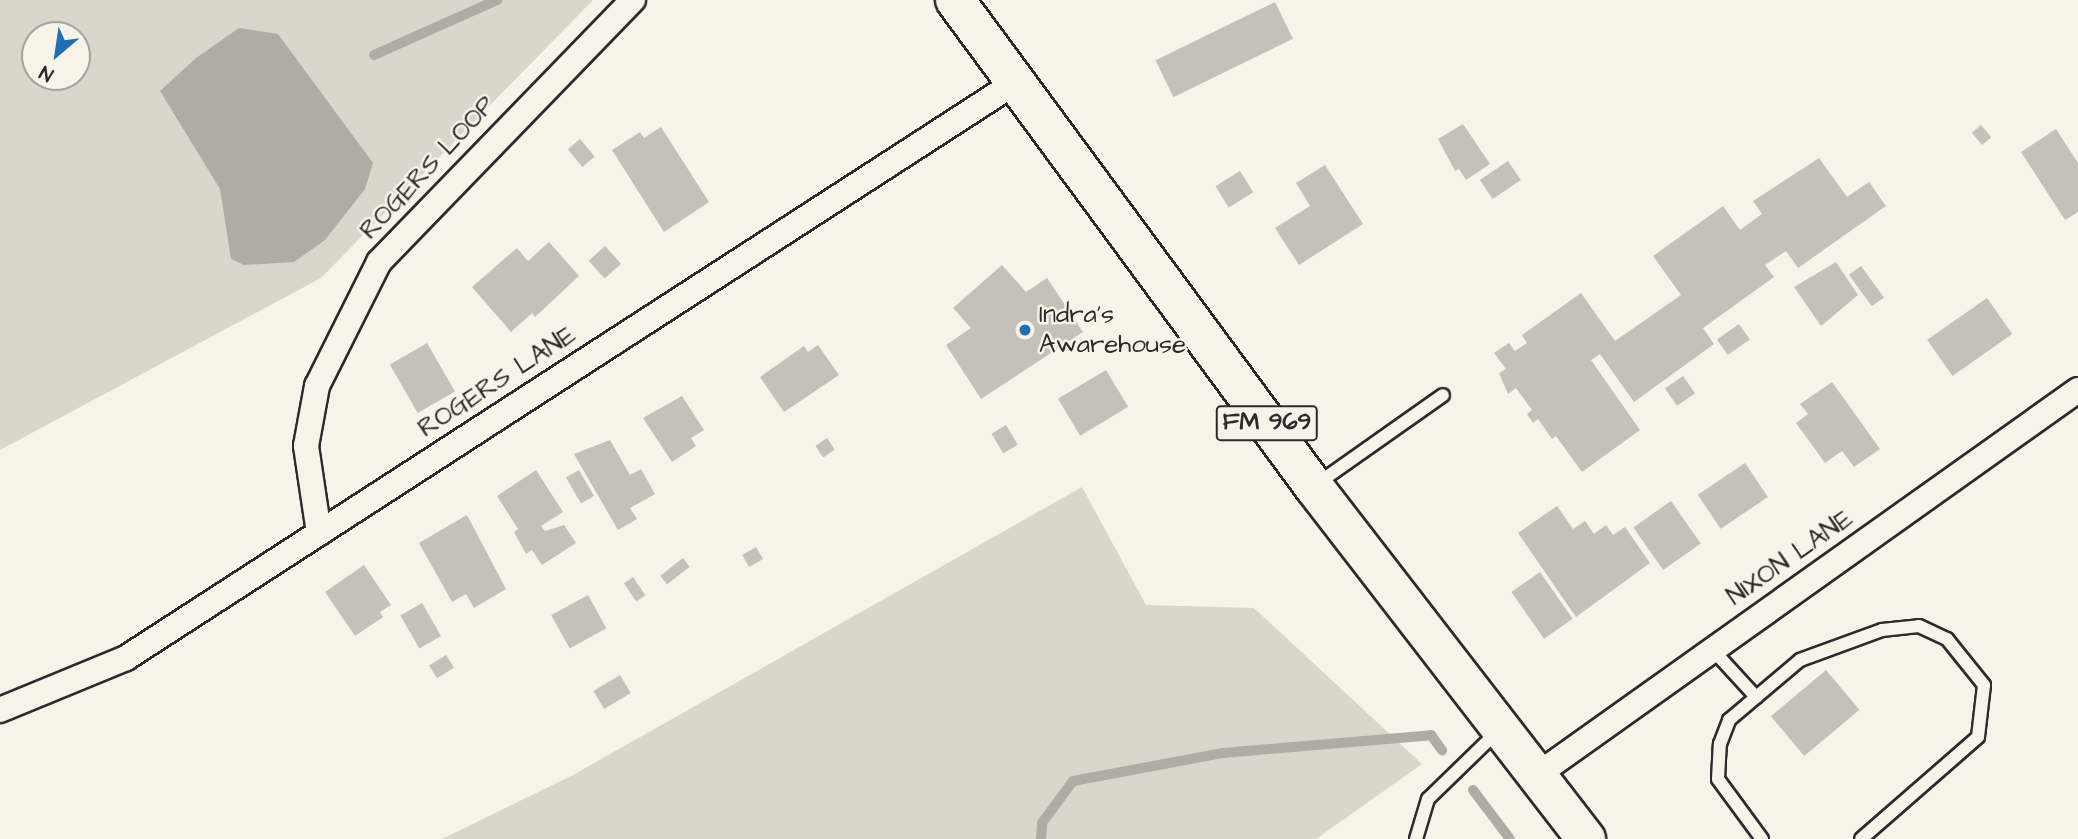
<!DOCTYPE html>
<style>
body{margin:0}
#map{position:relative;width:2078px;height:839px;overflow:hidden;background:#f7f3e8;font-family:"Architects Daughter",sans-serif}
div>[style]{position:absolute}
.green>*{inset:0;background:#dad6cc}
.water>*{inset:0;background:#afaca4}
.stream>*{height:10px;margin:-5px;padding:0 5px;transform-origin:5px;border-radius:5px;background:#afaca4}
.building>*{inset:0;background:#c4c1b9;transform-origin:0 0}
.roads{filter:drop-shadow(2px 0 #2b2b2b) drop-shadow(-2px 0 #2b2b2b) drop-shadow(0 2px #2b2b2b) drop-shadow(0 -2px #2b2b2b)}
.service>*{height:12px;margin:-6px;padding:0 6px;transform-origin:6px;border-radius:6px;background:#f7f3e8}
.minor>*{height:24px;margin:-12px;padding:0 12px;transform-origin:12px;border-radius:12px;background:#f7f3e8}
.primary>*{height:38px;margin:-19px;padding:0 19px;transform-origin:19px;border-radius:19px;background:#f7f3e8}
.dots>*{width:19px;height:19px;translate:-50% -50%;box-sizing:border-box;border:4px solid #f7f3e8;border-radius:50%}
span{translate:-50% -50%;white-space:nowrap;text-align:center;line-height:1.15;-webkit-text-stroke:5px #f7f3e8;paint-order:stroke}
.shield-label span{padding:2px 5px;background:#f7f3e8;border:2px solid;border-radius:5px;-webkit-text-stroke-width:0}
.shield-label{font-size:24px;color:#2b2b2b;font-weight:700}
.street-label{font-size:26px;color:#2b2b2b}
.poi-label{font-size:26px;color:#2b2b2b}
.left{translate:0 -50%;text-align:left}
.north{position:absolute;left:21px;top:21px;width:70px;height:70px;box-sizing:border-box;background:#f7f3e8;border:2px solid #a5a39c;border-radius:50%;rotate:209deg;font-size:19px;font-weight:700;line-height:28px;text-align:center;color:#2b2b2b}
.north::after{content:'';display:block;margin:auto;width:24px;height:32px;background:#1f6fb2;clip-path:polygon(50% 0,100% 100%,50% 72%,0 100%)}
</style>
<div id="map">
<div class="green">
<i style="clip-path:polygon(evenodd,0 0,593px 0,321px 278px,0 450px,0 0,35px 35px,77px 35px,77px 77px,35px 77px,35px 35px)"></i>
<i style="clip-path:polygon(1082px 487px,1146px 605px,1254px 608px,1422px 764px,1316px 839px,442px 839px,573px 775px)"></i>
</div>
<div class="water">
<i style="clip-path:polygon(239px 28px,278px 34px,373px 163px,365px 189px,325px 240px,294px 262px,244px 265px,231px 259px,220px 189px,160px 91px,196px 58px)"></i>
</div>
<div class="stream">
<i style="left:374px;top:55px;width:135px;rotate:-24.1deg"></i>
<i style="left:1473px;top:790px;width:61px;rotate:52.9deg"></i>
<i style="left:1041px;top:839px;width:16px;rotate:-86deg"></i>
<i style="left:1042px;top:823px;width:52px;rotate:-53.6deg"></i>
<i style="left:1073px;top:781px;width:153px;rotate:-10.6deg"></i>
<i style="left:1223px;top:753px;width:209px;rotate:-4.9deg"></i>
<i style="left:1431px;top:735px;width:19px;rotate:54deg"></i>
</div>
<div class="building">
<i style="left:1275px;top:2px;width:41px;height:133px;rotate:64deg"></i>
<i style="clip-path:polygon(1463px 124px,1490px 164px,1466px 180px,1459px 169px,1455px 171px,1438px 139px)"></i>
<i style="left:1981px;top:125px;width:16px;height:12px;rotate:50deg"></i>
<i style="clip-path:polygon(661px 127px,709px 202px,664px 232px,612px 150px,640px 132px,644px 138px)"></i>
<i style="clip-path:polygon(2056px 129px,2078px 163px,2078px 212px,2065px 220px,2021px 152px)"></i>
<i style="left:580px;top:139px;width:23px;height:16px;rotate:50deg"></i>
<i style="clip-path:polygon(1819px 158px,1847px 197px,1869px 182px,1886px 206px,1798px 268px,1786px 251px,1765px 265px,1774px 277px,1703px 328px,1714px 344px,1634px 402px,1600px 354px,1591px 360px,1640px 430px,1582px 472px,1556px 436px,1552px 439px,1538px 419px,1533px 423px,1527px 414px,1532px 410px,1516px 388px,1508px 394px,1499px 373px,1506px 369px,1494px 353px,1509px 343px,1515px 351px,1527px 343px,1522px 335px,1581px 293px,1615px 341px,1681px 295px,1653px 256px,1723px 206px,1740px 230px,1762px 214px,1753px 201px)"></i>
<i style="left:1508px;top:161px;width:23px;height:34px;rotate:56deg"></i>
<i style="clip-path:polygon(1325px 165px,1363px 224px,1299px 265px,1275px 228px,1310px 206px,1296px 183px)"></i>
<i style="left:1240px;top:171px;width:25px;height:29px;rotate:58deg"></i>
<i style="clip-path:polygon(549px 242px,579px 276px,535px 317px,532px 313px,511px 332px,472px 287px,517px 248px,528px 261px)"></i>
<i style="left:605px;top:246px;width:24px;height:22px;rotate:48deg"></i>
<i style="clip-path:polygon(1836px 262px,1858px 295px,1821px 326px,1794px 287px)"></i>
<i style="clip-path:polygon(1002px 265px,1026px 292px,1047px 278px,1083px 332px,981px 399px,946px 345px,971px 328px,953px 308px)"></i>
<i style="left:1861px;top:266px;width:39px;height:15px;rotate:54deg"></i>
<i style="left:1987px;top:298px;width:44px;height:73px;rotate:55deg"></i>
<i style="left:1739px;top:324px;width:19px;height:27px;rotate:55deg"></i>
<i style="left:427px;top:343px;width:56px;height:43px;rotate:60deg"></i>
<i style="clip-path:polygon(818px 345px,839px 375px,784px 412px,760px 377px,804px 346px,808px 352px)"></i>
<i style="left:1106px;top:370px;width:43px;height:56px;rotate:59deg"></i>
<i style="left:1683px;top:376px;width:21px;height:22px;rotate:55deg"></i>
<i style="clip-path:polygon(1832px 382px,1880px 449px,1854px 467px,1842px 451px,1825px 463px,1796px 423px,1808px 414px,1800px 404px)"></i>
<i style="clip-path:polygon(682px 396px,704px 430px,691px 438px,696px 446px,672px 462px,643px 418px)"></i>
<i style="left:1006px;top:425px;width:23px;height:17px;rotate:59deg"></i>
<i style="left:827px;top:438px;width:14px;height:14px;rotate:56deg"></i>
<i style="clip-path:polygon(610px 440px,630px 475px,641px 469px,655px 494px,630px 508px,637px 519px,618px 530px,574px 454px)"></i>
<i style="left:1745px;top:463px;width:41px;height:57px;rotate:56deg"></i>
<i style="clip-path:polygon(536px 470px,563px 512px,541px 526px,545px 531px,564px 525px,576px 543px,542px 565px,532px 550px,526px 554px,514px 532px,518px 529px,497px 496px)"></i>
<i style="left:579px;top:470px;width:30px;height:15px;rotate:60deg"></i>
<i style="left:1671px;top:501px;width:52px;height:46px;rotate:55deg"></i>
<i style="clip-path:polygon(1557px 506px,1573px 529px,1585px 521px,1594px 534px,1606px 525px,1613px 535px,1625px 527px,1650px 563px,1576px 617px,1518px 533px)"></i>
<i style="clip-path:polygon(467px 515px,506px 589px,474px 608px,466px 594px,452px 602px,419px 543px)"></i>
<i style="left:756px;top:547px;width:14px;height:16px;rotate:60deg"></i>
<i style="left:683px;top:558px;width:11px;height:29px;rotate:52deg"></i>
<i style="clip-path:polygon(364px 565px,391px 605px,380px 612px,383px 617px,355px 636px,325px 592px)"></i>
<i style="left:1540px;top:572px;width:57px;height:35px;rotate:55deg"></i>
<i style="left:633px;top:577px;width:22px;height:11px;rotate:56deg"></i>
<i style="left:588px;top:595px;width:38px;height:42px;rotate:61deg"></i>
<i style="left:422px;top:603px;width:38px;height:25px;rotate:60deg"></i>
<i style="left:446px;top:655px;width:15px;height:20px;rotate:58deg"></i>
<i style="left:1826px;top:670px;width:52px;height:72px;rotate:50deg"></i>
<i style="left:620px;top:675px;width:21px;height:31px;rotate:59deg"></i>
</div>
<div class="roads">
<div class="service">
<i style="left:1317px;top:484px;width:154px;rotate:-35.2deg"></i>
<i style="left:1713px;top:650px;width:64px;rotate:47.5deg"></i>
<i style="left:1416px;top:839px;width:42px;rotate:-73.3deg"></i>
<i style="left:1428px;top:799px;width:98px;rotate:-44.2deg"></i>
<i style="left:1762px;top:839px;width:74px;rotate:-126.3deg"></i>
<i style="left:1718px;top:779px;width:35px;rotate:-87deg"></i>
<i style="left:1720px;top:744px;width:26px;rotate:-69deg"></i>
<i style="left:1729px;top:720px;width:93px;rotate:-40.2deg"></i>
<i style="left:1800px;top:660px;width:87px;rotate:-20.1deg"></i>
<i style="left:1882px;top:630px;width:37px;rotate:-6deg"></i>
<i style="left:1919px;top:626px;width:31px;rotate:25deg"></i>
<i style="left:1947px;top:639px;width:59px;rotate:51.2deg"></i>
<i style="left:1984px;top:685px;width:52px;rotate:96.6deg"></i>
<i style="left:1978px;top:737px;width:155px;rotate:138.9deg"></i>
</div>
<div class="minor">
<i style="left:319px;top:533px;width:88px;rotate:-98.5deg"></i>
<i style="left:306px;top:446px;width:61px;rotate:-79.6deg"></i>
<i style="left:317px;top:386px;width:139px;rotate:-63.4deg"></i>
<i style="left:379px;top:262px;width:365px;rotate:-45.9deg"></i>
<i style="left:0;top:710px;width:136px;rotate:-22.4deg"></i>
<i style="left:126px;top:658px;width:1060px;rotate:-32.91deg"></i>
<i style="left:1537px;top:775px;width:664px;rotate:-35.44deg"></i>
</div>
<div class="primary">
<i style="left:955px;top:0;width:605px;rotate:53.6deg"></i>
<i style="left:1314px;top:487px;width:445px;rotate:52.3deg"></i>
</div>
</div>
<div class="dots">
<i style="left:1025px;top:330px;background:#1f6fb2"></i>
</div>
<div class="shield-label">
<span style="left:1267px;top:423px">FM 969</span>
</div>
<div class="street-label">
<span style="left:428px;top:168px;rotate:-47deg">ROGERS LOOP</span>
<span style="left:497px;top:382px;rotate:-33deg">ROGERS LANE</span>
<span style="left:1790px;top:558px;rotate:-35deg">NIXON LANE</span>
</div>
<div class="poi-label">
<span class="left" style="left:1039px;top:330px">Indra's<br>Awarehouse</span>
</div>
<div class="north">N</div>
</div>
